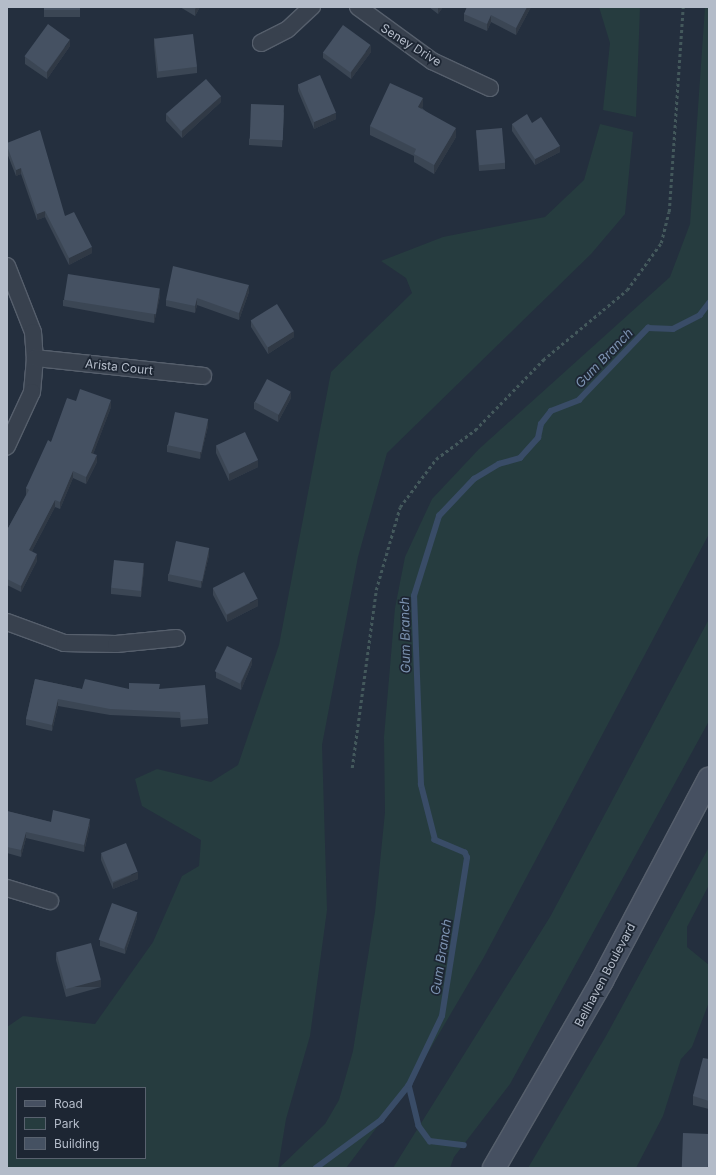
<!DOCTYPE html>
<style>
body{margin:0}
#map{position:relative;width:716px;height:1175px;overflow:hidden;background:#242f3e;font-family:Inter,sans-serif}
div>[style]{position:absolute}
.green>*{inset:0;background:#263c3f}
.stream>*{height:5.5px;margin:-2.75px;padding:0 2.75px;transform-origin:2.75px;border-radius:2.75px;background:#394c67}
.path>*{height:2.5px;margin-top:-1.25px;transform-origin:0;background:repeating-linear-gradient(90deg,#44595c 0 3px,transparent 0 6px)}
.roads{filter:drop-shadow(1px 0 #565f6c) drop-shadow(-1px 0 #565f6c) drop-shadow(0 1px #565f6c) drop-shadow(0 -1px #565f6c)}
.minor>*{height:16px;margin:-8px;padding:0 8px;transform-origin:8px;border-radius:8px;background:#38414e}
.secondary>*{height:22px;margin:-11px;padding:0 11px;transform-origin:11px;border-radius:11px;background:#465061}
.wall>*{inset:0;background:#3b4654;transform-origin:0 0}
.shaded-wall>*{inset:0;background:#303945;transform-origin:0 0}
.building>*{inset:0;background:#455162;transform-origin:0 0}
span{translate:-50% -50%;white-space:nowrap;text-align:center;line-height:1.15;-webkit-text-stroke:3.5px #1d2633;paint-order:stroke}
.street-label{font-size:12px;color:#b4bcc9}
.water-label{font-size:13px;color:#7c92b1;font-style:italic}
.frame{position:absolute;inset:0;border:8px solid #b4bcc9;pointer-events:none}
.legend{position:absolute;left:16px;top:1087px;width:130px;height:72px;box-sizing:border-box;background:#1d2633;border:1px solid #59626f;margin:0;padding:5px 7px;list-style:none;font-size:12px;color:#b4bcc9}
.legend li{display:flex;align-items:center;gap:8px;height:20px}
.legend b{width:20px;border:1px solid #59626f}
</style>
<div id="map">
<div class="green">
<i style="clip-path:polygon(599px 7px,640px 7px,636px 117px,603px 110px,610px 43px)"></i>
<i style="clip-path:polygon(705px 7px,709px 7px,709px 534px,484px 957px,409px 1085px,346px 1168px,279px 1168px,325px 1124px,339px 1100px,353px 1051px,375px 912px,385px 812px,384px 737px,395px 608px,405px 557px,432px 499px,479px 449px,670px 277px,690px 224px)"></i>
<i style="clip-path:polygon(evenodd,600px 124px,633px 132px,625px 214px,591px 254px,387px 453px,358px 557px,322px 745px,327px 910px,310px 1036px,286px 1119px,278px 1168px,7px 1168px,7px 1027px,23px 1016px,95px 1024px,153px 942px,182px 876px,199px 866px,201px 840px,142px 806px,135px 779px,157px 769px,211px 782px,238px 765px,279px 645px,331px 372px,412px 293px,406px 278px,381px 261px,443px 237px,545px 217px,584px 180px,600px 124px,17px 1088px,145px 1088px,145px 1158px,17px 1158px,17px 1088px)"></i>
<i style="clip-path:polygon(709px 619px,709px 721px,510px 1084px,454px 1157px,450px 1168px,393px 1168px,550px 917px)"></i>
<i style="clip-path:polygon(709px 847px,709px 885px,687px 927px,687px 947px,709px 965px,709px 1002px,692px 1047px,681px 1059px,663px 1116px,636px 1168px,528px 1168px,606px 1036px)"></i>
</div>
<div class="stream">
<i style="left:409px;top:1085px;width:42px;rotate:76.3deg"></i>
<i style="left:419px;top:1126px;width:19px;rotate:54deg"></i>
<i style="left:430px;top:1141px;width:34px;rotate:7deg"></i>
<i style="left:316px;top:1168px;width:81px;rotate:-36.4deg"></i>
<i style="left:381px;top:1120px;width:45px;rotate:-51.3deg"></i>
<i style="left:409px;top:1085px;width:76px;rotate:-64.4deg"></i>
<i style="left:442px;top:1016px;width:160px;rotate:-81deg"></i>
<i style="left:467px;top:858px;width:5px;rotate:-112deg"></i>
<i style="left:465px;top:853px;width:33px;rotate:-157deg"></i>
<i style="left:435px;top:840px;width:57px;rotate:-104.3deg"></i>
<i style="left:421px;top:785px;width:189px;rotate:-92.1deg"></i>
<i style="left:414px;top:596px;width:84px;rotate:-72.6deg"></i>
<i style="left:439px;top:516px;width:51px;rotate:-46.6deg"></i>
<i style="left:474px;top:479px;width:29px;rotate:-31deg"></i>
<i style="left:499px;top:464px;width:22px;rotate:-16deg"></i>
<i style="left:520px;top:458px;width:27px;rotate:-48deg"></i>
<i style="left:538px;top:438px;width:14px;rotate:-78deg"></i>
<i style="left:541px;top:424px;width:16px;rotate:-52deg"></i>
<i style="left:551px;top:411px;width:30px;rotate:-21deg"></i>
<i style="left:579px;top:400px;width:100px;rotate:-46.2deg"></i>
<i style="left:648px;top:328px;width:25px;rotate:2deg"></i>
<i style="left:673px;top:329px;width:30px;rotate:-27deg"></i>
<i style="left:700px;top:315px;width:15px;rotate:-53deg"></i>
</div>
<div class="path">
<i style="left:352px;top:768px;width:180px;rotate:-82.3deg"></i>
<i style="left:376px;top:590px;width:86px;rotate:-73.9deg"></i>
<i style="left:400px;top:507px;width:60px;rotate:-53.1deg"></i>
<i style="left:436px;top:459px;width:49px;rotate:-36.6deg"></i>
<i style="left:475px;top:430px;width:98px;rotate:-45.8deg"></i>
<i style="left:543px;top:360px;width:109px;rotate:-39.8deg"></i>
<i style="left:627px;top:290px;width:58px;rotate:-54.1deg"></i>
<i style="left:661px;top:243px;width:32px;rotate:-76deg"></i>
<i style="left:669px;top:212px;width:205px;rotate:-86.1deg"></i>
</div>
<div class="roads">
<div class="minor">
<i style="left:358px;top:7px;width:92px;rotate:36.1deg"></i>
<i style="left:432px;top:61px;width:64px;rotate:25deg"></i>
<i style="left:261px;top:43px;width:30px;rotate:-27deg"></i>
<i style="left:288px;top:29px;width:33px;rotate:-43deg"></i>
<i style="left:7px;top:266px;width:71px;rotate:68.5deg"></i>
<i style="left:33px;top:332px;width:26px;rotate:86deg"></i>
<i style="left:35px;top:358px;width:34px;rotate:95deg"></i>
<i style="left:32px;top:392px;width:60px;rotate:114.8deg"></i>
<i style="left:35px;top:358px;width:169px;rotate:6.1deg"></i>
<i style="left:7px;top:622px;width:61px;rotate:20.2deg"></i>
<i style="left:64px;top:643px;width:52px;rotate:1.1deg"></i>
<i style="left:116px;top:644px;width:61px;rotate:-5.6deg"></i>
<i style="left:7px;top:888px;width:45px;rotate:16.8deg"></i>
</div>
<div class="secondary">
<i style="left:494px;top:1168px;width:216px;rotate:-60deg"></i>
<i style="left:602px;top:981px;width:229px;rotate:-62.1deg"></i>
</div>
</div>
<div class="wall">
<i style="left:44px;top:7px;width:36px;height:10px"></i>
<i style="clip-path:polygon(180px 7px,200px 7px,195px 16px)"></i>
<i style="clip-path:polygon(429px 7px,443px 7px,438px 14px)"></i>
<i style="clip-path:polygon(467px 7px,531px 7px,516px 35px,491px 22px,487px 31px,464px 21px,464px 14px)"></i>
<i style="clip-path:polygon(154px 38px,197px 67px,197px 73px,157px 78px,154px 45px)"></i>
<i style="clip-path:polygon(70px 46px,47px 79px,25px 64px,25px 57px)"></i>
<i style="clip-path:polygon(323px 52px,371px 52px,351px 79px,323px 58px)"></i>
<i style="clip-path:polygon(298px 84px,336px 119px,314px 129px,298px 91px)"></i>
<i style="clip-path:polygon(221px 102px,182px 138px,166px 121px,166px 114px)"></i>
<i style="clip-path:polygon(423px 106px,422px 108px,456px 137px,434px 174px,414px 162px,414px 156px,370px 135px,370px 126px)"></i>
<i style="clip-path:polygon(284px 112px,282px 147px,249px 145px,249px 139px)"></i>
<i style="clip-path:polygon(532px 123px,560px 152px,535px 165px,512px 131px,512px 124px)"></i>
<i style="clip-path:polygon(476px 130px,505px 163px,505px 169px,479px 171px)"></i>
<i style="clip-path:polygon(7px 143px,65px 216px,92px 253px,69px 265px,45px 217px,37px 220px,21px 174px,16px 176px,7px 153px)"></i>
<i style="clip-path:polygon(249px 292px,239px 320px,197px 305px,195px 313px,166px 306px,166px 300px)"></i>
<i style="clip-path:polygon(160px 296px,154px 323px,63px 306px,63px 300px)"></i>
<i style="clip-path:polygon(251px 320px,294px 337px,268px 354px,251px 327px)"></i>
<i style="clip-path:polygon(291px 398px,278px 422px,254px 409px,254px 402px)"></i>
<i style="clip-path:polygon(76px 401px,111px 407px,93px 454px,97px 462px,86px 484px,73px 478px,60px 509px,55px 507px,32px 551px,37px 561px,21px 592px,7px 585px,7px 530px,26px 495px,26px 488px,51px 442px)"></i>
<i style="clip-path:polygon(208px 426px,200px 459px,167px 452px,167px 445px)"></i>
<i style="clip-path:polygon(216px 446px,258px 467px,229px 481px,216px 453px)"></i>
<i style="clip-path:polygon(209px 555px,201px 588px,168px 581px,168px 574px)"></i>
<i style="clip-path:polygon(144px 569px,141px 597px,111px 594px,111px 588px)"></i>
<i style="clip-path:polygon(213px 588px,258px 606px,227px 622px,213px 595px)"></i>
<i style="clip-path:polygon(252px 664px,241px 690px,216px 678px,216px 672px)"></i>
<i style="clip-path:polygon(35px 679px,82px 689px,160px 689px,208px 718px,208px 724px,181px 727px,180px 718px,110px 715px,58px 706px,52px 731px,26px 725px,26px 719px)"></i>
<i style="clip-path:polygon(7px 811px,51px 822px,90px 825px,84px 852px,26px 838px,21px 857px,7px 853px)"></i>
<i style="clip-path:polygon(101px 854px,138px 879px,113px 889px,101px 860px)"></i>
<i style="clip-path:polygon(137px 918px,125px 954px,100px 946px,100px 940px)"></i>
<i style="clip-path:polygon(56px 953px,101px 987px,66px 997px,56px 960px)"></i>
<i style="clip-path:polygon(709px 1059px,709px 1109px,693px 1105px,693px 1096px)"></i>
</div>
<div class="shaded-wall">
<i style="clip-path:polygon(197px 7px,200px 7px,195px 16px,195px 9px)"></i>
<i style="clip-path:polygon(438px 7px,443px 7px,438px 14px)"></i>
<i style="clip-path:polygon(527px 7px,531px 7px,516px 35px,516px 28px)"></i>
<i style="clip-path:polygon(491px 15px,491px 22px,487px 31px,487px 24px)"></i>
<i style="clip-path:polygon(70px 40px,70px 46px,47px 79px,47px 72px)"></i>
<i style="clip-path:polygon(371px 45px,371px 52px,351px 79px,351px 72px)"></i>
<i style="clip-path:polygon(221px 96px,221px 102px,182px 138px,182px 131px)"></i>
<i style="clip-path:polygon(423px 98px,423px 106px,418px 115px,418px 107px)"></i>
<i style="clip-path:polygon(336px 113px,336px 119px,314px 129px,314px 122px)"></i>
<i style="clip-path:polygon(456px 128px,456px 137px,434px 174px,434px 165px)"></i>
<i style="clip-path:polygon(560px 146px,560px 152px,535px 165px,535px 159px)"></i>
<i style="clip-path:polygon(21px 168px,21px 174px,16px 176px,16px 170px)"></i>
<i style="clip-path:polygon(45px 211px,45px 217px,37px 220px,37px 214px)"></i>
<i style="clip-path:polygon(92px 247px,92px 253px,69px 265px,69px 258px)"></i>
<i style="clip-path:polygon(249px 285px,249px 292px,239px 320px,239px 313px)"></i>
<i style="clip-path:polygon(160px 289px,160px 296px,154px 323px,154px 316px)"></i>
<i style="clip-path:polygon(197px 298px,197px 305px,195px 313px,195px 306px)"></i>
<i style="clip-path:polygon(294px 331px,294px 337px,268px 354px,268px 347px)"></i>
<i style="clip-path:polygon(291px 392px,291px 398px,278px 422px,278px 415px)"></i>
<i style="clip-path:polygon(111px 400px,111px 407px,91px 460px,91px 453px)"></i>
<i style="clip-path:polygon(208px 419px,208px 426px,200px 459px,200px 453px)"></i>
<i style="clip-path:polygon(97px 455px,97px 462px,86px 484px,86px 477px)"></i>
<i style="clip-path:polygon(258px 460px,258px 467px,229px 481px,229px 474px)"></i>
<i style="clip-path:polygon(73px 471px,73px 478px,60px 509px,60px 502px)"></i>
<i style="clip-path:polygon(55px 500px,55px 507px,29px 557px,29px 550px)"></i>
<i style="clip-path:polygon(209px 548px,209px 555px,201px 588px,201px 582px)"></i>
<i style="clip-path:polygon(37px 554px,37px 561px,21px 592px,21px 586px)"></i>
<i style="clip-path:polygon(144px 563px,144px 569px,141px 597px,141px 591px)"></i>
<i style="clip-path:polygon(258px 599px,258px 606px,227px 622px,227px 615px)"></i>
<i style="clip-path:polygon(252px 658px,252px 664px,241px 690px,241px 683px)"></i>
<i style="clip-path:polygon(58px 699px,58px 706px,52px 731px,52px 725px)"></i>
<i style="clip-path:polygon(90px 819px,90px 825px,84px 852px,84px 845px)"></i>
<i style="clip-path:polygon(26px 832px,26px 838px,21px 857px,21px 850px)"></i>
<i style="clip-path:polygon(138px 872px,138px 879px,113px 889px,113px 883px)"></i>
<i style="clip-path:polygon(137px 912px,137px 918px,125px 954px,125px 948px)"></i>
<i style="left:101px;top:980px;width:7px;height:36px;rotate:90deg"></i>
</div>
<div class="building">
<i style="left:44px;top:7px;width:36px;height:3px"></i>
<i style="clip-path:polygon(467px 7px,527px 7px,516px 28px,491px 15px,487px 24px,464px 14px)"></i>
<i style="left:48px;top:24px;width:27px;height:40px;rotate:36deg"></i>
<i style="left:343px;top:25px;width:34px;height:34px;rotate:36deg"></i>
<i style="left:193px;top:34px;width:33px;height:39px;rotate:83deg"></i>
<i style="left:320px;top:75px;width:41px;height:24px;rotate:67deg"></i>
<i style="left:206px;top:79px;width:23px;height:53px;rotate:49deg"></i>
<i style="clip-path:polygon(390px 83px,423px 98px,418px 107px,456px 128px,434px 165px,414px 154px,416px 149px,370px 126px)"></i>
<i style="left:251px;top:104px;width:33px;height:35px;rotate:2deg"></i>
<i style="clip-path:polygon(527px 114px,532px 123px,541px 117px,560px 146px,535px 159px,512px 124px)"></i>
<i style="left:502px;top:128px;width:35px;height:26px;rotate:85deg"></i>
<i style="clip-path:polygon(40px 130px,65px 216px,74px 212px,92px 247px,69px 258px,45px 211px,37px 214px,21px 168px,16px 170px,7px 146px,7px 143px)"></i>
<i style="clip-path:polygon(173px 266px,249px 285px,239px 313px,197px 298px,195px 306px,166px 300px)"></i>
<i style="left:68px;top:274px;width:93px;height:26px;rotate:9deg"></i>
<i style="left:277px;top:304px;width:32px;height:31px;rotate:58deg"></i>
<i style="left:267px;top:379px;width:27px;height:26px;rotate:28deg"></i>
<i style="clip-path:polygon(80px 389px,111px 400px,91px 453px,97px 455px,86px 477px,73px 471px,60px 502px,55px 500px,29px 550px,37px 554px,21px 586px,7px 579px,7px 530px,29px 490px,26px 488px,48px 440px,51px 442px,67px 398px,76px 401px)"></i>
<i style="left:175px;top:412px;width:34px;height:34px;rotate:12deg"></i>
<i style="left:245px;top:432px;width:31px;height:32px;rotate:65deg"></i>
<i style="left:176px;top:541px;width:34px;height:34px;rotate:12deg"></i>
<i style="left:114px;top:560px;width:30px;height:28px;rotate:6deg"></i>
<i style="left:244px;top:572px;width:30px;height:35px;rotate:63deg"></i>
<i style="left:227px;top:646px;width:28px;height:28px;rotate:26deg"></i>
<i style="clip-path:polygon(35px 679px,82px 689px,85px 679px,129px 689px,129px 683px,160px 684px,159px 689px,205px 685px,208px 718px,181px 720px,180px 712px,110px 709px,58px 699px,52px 725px,26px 719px)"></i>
<i style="clip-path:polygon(53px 810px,90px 819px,84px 845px,26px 832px,21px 850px,7px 847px,7px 811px,51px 822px)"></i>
<i style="left:126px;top:843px;width:31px;height:27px;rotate:68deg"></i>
<i style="left:112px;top:903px;width:27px;height:39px;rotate:20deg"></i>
<i style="left:91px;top:943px;width:38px;height:36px;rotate:75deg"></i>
<i style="clip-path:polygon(703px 1058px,709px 1059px,709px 1101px,693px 1096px)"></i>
<i style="left:683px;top:1133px;width:26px;height:35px;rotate:2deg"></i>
</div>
<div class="street-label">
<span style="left:411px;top:45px;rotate:32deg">Seney Drive</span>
<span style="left:119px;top:367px;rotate:6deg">Arista Court</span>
<span style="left:605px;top:975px;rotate:-62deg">Bellhaven Boulevard</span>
</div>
<div class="water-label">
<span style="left:604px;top:358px;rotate:-46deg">Gum Branch</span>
<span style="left:405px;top:635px;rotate:-91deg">Gum Branch</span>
<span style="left:441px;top:957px;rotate:-81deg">Gum Branch</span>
</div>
<div class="frame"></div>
<ul class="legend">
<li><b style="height:5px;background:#465061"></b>Road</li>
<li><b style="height:11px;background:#263c3f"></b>Park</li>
<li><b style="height:11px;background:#455162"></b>Building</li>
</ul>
</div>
